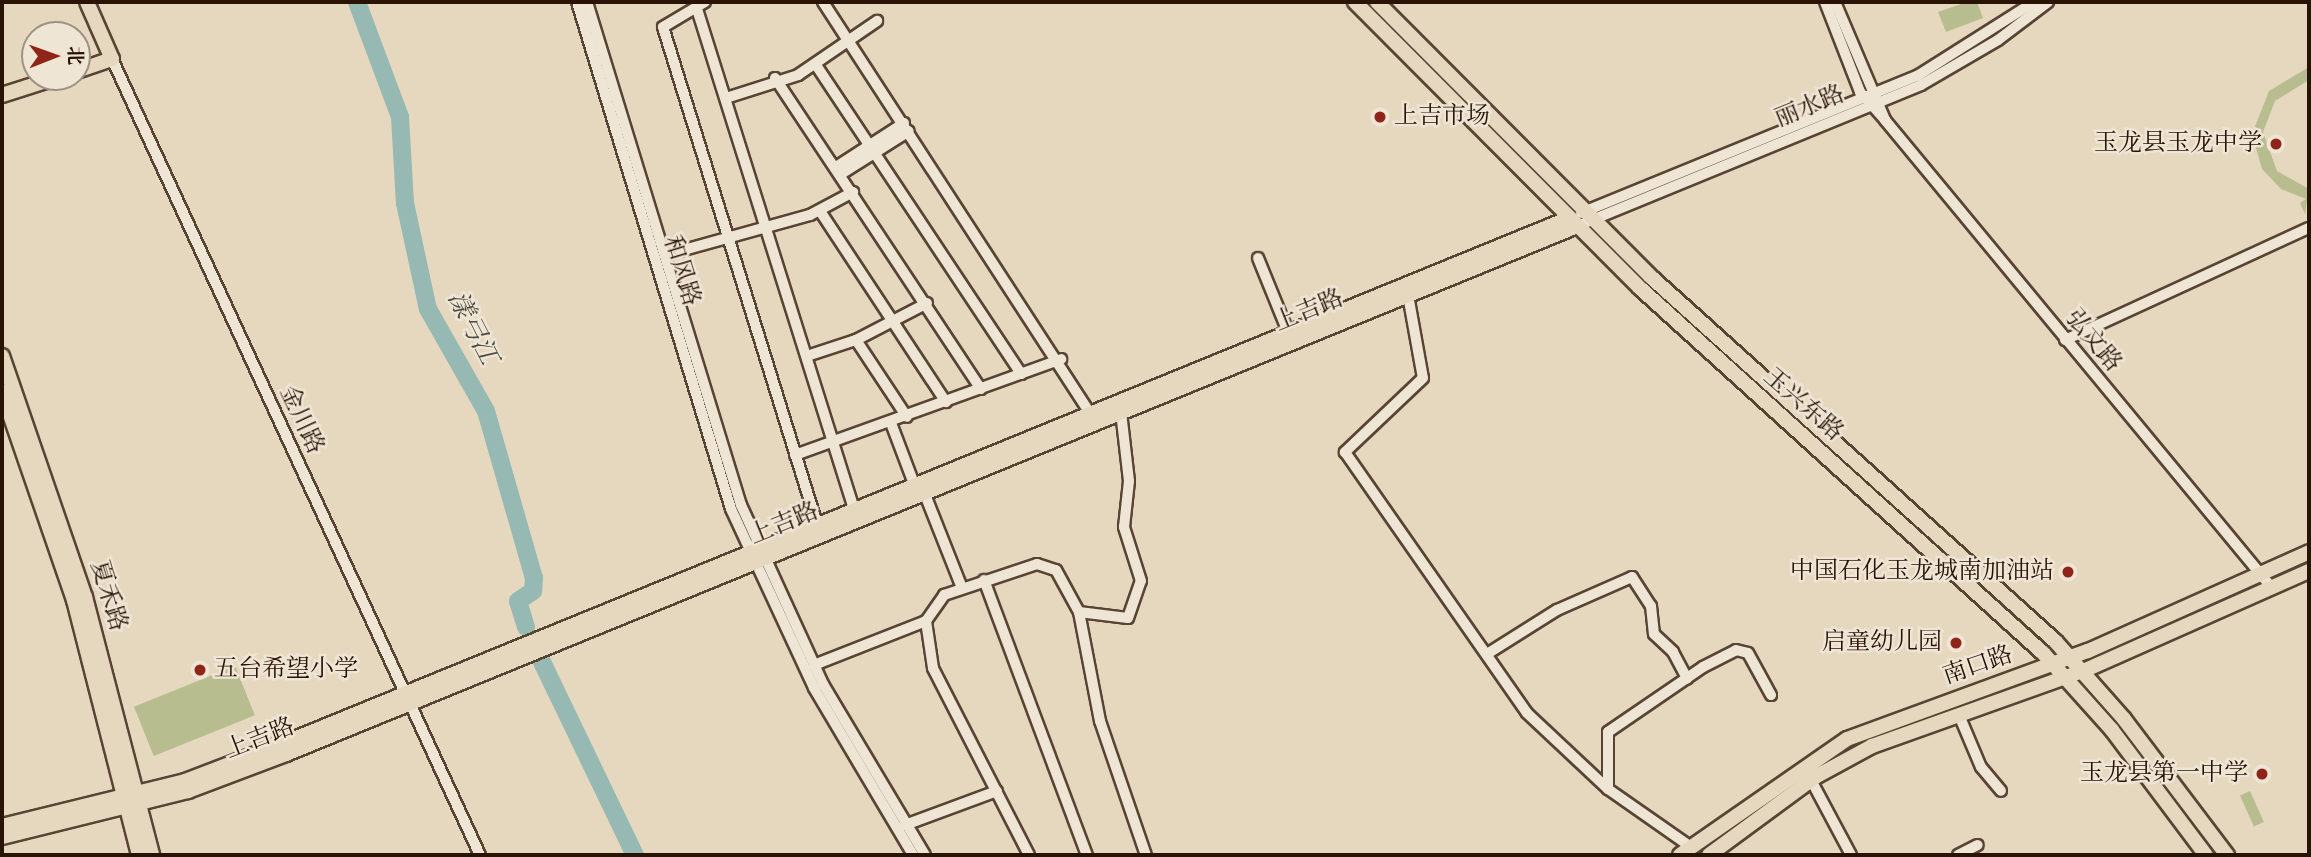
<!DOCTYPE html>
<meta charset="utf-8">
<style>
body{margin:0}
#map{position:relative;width:2311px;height:857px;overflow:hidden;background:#e6d7bf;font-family:"Libre Bodoni","Noto Serif SC",serif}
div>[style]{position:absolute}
.green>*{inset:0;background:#b8bd90;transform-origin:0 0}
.river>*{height:18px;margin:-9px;padding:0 9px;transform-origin:9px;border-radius:9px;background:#96b9b4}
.roads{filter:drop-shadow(2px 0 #584434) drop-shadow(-2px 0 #584434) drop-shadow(0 2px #584434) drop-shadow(0 -2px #584434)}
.minor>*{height:10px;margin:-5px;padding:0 5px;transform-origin:5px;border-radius:5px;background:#efe5d5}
.major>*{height:14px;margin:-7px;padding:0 7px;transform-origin:7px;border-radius:7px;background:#e6d7bf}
.dots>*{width:19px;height:19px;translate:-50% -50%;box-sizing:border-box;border:4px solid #efe5d5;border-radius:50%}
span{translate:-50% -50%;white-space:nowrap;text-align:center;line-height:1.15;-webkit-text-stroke:5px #efe5d5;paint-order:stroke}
.street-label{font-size:24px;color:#281305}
.poi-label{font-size:24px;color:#281305}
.left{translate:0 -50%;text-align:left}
.right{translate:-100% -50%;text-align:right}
.water-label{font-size:26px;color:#4e4d42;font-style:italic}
.frame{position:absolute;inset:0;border:4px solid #281305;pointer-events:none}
.north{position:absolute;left:21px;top:21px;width:70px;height:70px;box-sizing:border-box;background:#efe5d5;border:2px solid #9f9182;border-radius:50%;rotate:89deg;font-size:19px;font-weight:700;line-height:28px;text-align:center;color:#281305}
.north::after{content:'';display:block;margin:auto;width:24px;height:32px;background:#8f2418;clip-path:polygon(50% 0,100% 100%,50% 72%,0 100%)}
</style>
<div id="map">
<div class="green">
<i style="clip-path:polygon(1967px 2px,1977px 2px,1983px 18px,1946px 32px,1938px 12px)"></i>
<i style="clip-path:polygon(2309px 67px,2309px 80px,2275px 101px,2263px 132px,2277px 171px,2309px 189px,2305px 214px,2300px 203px,2306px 199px,2281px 189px,2262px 169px,2252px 134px,2269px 91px)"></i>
<i style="left:235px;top:666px;width:53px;height:109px;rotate:68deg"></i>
<i style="left:2250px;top:791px;width:34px;height:11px;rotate:66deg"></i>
</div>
<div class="river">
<i style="left:357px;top:2px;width:123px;rotate:69.5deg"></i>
<i style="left:400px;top:117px;width:86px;rotate:86.7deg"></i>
<i style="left:405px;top:203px;width:108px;rotate:77.8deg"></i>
<i style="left:428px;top:309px;width:117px;rotate:60.4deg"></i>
<i style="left:486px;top:411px;width:174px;rotate:74deg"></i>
<i style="left:534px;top:578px;width:13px;rotate:94deg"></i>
<i style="left:533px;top:591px;width:18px;rotate:146deg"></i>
<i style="left:518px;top:601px;width:27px;rotate:73deg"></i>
<i style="left:542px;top:662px;width:214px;rotate:64.3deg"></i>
</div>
<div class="roads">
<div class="minor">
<i style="left:577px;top:2px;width:530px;rotate:73.1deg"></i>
<i style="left:731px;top:509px;width:197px;rotate:65.1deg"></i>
<i style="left:814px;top:688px;width:194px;rotate:59.3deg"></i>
<i style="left:587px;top:2px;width:526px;rotate:72.98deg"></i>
<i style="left:741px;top:505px;width:197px;rotate:65.4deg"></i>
<i style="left:823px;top:684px;width:199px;rotate:59.2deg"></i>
<i style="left:705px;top:2px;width:49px;rotate:149.2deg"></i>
<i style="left:663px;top:27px;width:520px;rotate:72.78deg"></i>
<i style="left:823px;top:2px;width:490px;rotate:57deg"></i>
<i style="left:1825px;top:2px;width:97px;rotate:68.7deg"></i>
<i style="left:1860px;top:92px;width:38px;rotate:48deg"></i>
<i style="left:1835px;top:2px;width:128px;rotate:67deg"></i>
<i style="left:1885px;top:120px;width:607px;rotate:50.41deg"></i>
<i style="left:697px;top:9px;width:524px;rotate:72.57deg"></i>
<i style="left:112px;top:59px;width:877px;rotate:65.19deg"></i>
<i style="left:816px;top:65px;width:371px;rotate:56.4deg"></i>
<i style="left:775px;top:78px;width:373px;rotate:56.5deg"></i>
<i style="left:726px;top:98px;width:76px;rotate:-17.7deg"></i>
<i style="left:798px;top:75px;width:96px;rotate:-34.4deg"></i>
<i style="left:836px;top:167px;width:81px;rotate:-32.9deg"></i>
<i style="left:841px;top:174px;width:80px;rotate:-32.3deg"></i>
<i style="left:820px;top:211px;width:229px;rotate:56.6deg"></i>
<i style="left:1581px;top:213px;width:363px;rotate:-22.2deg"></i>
<i style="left:1917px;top:76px;width:138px;rotate:-32.3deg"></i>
<i style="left:1575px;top:227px;width:374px;rotate:-22.3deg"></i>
<i style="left:1921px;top:85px;width:89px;rotate:-30.3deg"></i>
<i style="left:1998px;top:40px;width:63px;rotate:-37.2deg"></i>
<i style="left:680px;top:251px;width:135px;rotate:-15.5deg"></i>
<i style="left:810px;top:215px;width:49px;rotate:-28.1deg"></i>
<i style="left:1258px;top:258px;width:80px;rotate:67.9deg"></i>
<i style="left:1408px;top:295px;width:84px;rotate:79.8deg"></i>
<i style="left:1423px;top:378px;width:108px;rotate:136.5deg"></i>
<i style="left:1345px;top:452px;width:318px;rotate:55.1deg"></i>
<i style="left:1527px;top:713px;width:111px;rotate:43.2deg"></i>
<i style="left:1608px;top:789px;width:101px;rotate:34.9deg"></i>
<i style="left:856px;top:340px;width:92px;rotate:56.5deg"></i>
<i style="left:2065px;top:340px;width:268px;rotate:-24.7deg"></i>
<i style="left:807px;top:356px;width:52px;rotate:-18.1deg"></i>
<i style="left:856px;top:340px;width:80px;rotate:-27.5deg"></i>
<i style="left:891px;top:423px;width:65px;rotate:69.3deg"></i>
<i style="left:795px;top:455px;width:283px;rotate:-19.8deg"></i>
<i style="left:924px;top:492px;width:103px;rotate:68.4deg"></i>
<i style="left:984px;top:580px;width:294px;rotate:69.5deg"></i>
<i style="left:1079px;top:612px;width:49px;rotate:7deg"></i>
<i style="left:1128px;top:618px;width:39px;rotate:-71deg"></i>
<i style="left:1141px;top:581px;width:57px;rotate:-107.5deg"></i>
<i style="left:1124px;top:527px;width:46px;rotate:-83.8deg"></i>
<i style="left:1129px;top:481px;width:69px;rotate:-96.6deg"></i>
<i style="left:1487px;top:654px;width:83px;rotate:-32.2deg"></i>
<i style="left:1557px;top:610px;width:82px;rotate:-23.7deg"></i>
<i style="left:1632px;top:577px;width:35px;rotate:57deg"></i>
<i style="left:1651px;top:606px;width:28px;rotate:84deg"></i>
<i style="left:1654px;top:634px;width:26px;rotate:43deg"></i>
<i style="left:1673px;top:652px;width:30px;rotate:62deg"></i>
<i style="left:814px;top:665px;width:120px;rotate:-21.4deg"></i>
<i style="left:1959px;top:715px;width:56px;rotate:67.1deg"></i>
<i style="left:1981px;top:767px;width:31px;rotate:50deg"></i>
<i style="left:1811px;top:780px;width:85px;rotate:61.9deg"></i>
<i style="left:1608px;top:789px;width:57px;rotate:-90deg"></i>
<i style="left:1608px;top:732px;width:115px;rotate:-34.4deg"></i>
<i style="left:1703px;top:667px;width:37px;rotate:-27deg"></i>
<i style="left:1736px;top:650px;width:12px;rotate:14deg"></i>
<i style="left:1748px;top:653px;width:48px;rotate:61.3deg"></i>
<i style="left:905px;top:825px;width:98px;rotate:-20.3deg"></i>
<i style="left:1029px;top:855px;width:210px;rotate:-117.2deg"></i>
<i style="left:933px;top:668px;width:48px;rotate:-98.5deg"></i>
<i style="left:926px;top:621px;width:32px;rotate:-55deg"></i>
<i style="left:944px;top:595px;width:98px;rotate:-18.4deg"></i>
<i style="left:1037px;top:564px;width:20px;rotate:18deg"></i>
<i style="left:1056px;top:570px;width:48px;rotate:61.3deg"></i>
<i style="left:1079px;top:612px;width:111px;rotate:79.1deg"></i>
<i style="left:1100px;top:721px;width:142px;rotate:71.1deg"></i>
<i style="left:1958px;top:855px;width:22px;rotate:-27deg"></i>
</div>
<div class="major">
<i style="left:1355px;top:2px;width:404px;rotate:45.1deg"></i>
<i style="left:1640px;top:288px;width:544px;rotate:42.17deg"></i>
<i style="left:2043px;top:653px;width:103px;rotate:48.1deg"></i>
<i style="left:2112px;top:730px;width:156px;rotate:53.1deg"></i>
<i style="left:1377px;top:2px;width:388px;rotate:45.1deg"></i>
<i style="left:1651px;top:277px;width:544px;rotate:42.02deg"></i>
<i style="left:2055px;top:641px;width:104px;rotate:48.5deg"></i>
<i style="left:2124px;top:719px;width:171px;rotate:52.9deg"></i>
<i style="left:77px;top:71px;width:37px;rotate:-19deg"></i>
<i style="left:112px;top:59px;width:62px;rotate:-113.7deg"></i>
<i style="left:2px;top:95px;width:59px;rotate:-17.8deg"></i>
<i style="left:2px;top:356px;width:255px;rotate:71deg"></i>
<i style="left:85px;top:597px;width:267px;rotate:75.4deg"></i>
<i style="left:2px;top:391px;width:221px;rotate:71deg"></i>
<i style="left:74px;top:600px;width:263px;rotate:75.7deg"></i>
<i style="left:2px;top:826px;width:188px;rotate:-13.8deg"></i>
<i style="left:185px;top:781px;width:104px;rotate:-20.9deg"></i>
<i style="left:282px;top:744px;width:1388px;rotate:-22.22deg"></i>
<i style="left:2px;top:837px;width:192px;rotate:-13.9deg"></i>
<i style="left:188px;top:791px;width:105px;rotate:-20.7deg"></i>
<i style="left:286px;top:754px;width:1393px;rotate:-22.24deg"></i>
<i style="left:1680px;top:855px;width:203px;rotate:-34.8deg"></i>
<i style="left:1847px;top:739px;width:257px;rotate:-20.1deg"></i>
<i style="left:2088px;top:651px;width:242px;rotate:-24.1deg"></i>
<i style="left:1709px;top:855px;width:132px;rotate:-36.3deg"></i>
<i style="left:1815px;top:777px;width:65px;rotate:-28.5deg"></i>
<i style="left:1872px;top:746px;width:224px;rotate:-19.6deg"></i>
<i style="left:2083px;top:671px;width:247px;rotate:-23.9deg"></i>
</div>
</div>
<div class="dots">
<i style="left:1380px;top:117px;background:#8f2418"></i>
<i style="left:2276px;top:144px;background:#8f2418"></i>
<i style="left:2068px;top:572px;background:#8f2418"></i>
<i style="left:1956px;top:643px;background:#8f2418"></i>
<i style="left:200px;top:670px;background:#8f2418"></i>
<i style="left:2262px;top:774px;background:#8f2418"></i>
</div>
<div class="street-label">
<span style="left:1810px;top:107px;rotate:-22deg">丽水路</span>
<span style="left:681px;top:271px;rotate:73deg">和风路</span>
<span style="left:1309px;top:311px;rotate:-22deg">上吉路</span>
<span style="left:2093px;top:341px;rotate:50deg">弘文路</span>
<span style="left:1803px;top:405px;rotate:41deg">玉兴东路</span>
<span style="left:301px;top:420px;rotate:65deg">金川路</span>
<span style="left:784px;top:524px;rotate:-22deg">上吉路</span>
<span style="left:108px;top:596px;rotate:73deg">夏禾路</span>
<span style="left:1978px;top:666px;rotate:-19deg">南口路</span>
<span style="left:260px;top:739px;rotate:-21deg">上吉路</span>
</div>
<div class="poi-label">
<span class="left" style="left:1394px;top:117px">上吉市场</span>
<span class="right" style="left:2262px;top:144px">玉龙县玉龙中学</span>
<span class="right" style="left:2054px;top:572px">中国石化玉龙城南加油站</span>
<span class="right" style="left:1942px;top:643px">启童幼儿园</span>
<span class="left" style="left:214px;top:670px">五台希望小学</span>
<span class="right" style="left:2248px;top:774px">玉龙县第一中学</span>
</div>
<div class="water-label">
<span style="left:472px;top:328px;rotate:63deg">漾弓江</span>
</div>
<div class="frame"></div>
<div class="north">北</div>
</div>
